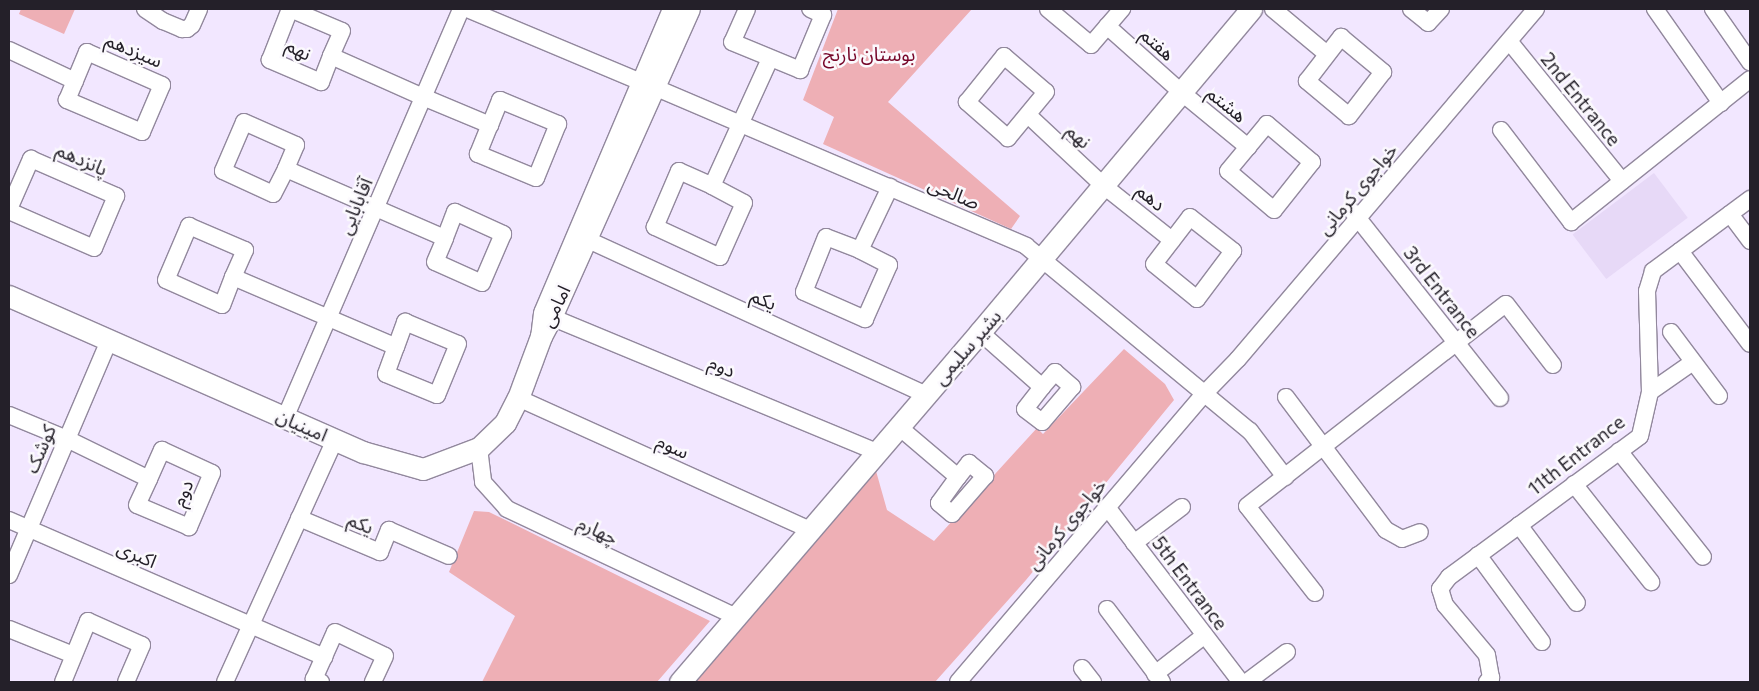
<!DOCTYPE html>
<meta charset="utf-8">
<style>
body{margin:0}
#map{position:relative;width:1759px;height:691px;overflow:hidden;background:#f2e7ff;font-family:Commissioner,"Noto Sans Arabic",sans-serif}
div>[style]{position:absolute}
.built>*{inset:0;background:#e7d9f7;transform-origin:0 0}
.green>*{inset:0;background:#eeafb5}
.roads{filter:drop-shadow(1px 0 #92889d) drop-shadow(-1px 0 #92889d) drop-shadow(0 1px #92889d) drop-shadow(0 -1px #92889d)}
.minor>*{height:16px;margin:-8px;padding:0 8px;transform-origin:8px;border-radius:8px;background:#fff}
.major>*{height:21px;margin:-10.5px;padding:0 10.5px;transform-origin:10.5px;border-radius:10.5px;background:#fff}
span{translate:-50% -50%;white-space:nowrap;text-align:center;line-height:1.15;-webkit-text-stroke:5px #fbf9fd;paint-order:stroke}
.street-label{font-size:19px;color:#242029}
.park-label{font-size:19px;color:#760629}
.frame{position:absolute;inset:0;border:10px solid #242029;pointer-events:none}
</style>
<div id="map">
<div class="built">
<i style="left:1654px;top:173px;width:56px;height:102px;rotate:53deg"></i>
</div>
<div class="green">
<i style="clip-path:polygon(21px 9px,75px 9px,64px 34px,19px 14px)"></i>
<i style="clip-path:polygon(838px 9px,972px 9px,888px 102px,1020px 216px,1011px 229px,823px 144px,834px 117px,803px 100px)"></i>
<i style="clip-path:polygon(1124px 349px,1165px 384px,1174px 400px,1026px 580px,935px 682px,696px 682px,876px 471px,887px 510px,934px 541px,1037px 428px,1043px 434px)"></i>
<i style="clip-path:polygon(474px 511px,489px 512px,710px 621px,657px 682px,482px 682px,515px 616px,449px 572px)"></i>
</div>
<div class="roads">
<div class="minor">
<i style="left:145px;top:9px;width:22px;rotate:34deg"></i>
<i style="left:163px;top:21px;width:21px;rotate:23deg"></i>
<i style="left:182px;top:29px;width:5px"></i>
<i style="left:187px;top:29px;width:6px;rotate:-39deg"></i>
<i style="left:192px;top:25px;width:17px;rotate:-66deg"></i>
<i style="left:467px;top:9px;width:189px;rotate:22.8deg"></i>
<i style="left:747px;top:9px;width:36px;rotate:114deg"></i>
<i style="left:732px;top:42px;width:74px;rotate:22.4deg"></i>
<i style="left:800px;top:70px;width:60px;rotate:-67.3deg"></i>
<i style="left:823px;top:15px;width:14px;rotate:-155deg"></i>
<i style="left:1048px;top:9px;width:56px;rotate:39.9deg"></i>
<i style="left:1091px;top:45px;width:48px;rotate:-49.3deg"></i>
<i style="left:1273px;top:9px;width:70px;rotate:39.8deg"></i>
<i style="left:1411px;top:9px;width:22px;rotate:39deg"></i>
<i style="left:1428px;top:23px;width:19px;rotate:-47deg"></i>
<i style="left:1655px;top:9px;width:115px;rotate:54.9deg"></i>
<i style="left:1713px;top:9px;width:65px;rotate:55.1deg"></i>
<i style="left:1107px;top:26px;width:99px;rotate:41.7deg"></i>
<i style="left:1181px;top:92px;width:87px;rotate:39.4deg"></i>
<i style="left:1341px;top:37px;width:55px;rotate:39.8deg"></i>
<i style="left:1383px;top:72px;width:56px;rotate:127.7deg"></i>
<i style="left:1349px;top:116px;width:55px;rotate:-140.2deg"></i>
<i style="left:1307px;top:81px;width:56px;rotate:-52.3deg"></i>
<i style="left:1509px;top:41px;width:180px;rotate:51.1deg"></i>
<i style="left:9px;top:50px;width:73px;rotate:25.2deg"></i>
<i style="left:87px;top:52px;width:82px;rotate:23.7deg"></i>
<i style="left:162px;top:85px;width:51px;rotate:113.1deg"></i>
<i style="left:142px;top:132px;width:82px;rotate:-156.9deg"></i>
<i style="left:67px;top:100px;width:52px;rotate:-67.4deg"></i>
<i style="left:331px;top:56px;width:28px;rotate:111deg"></i>
<i style="left:321px;top:82px;width:56px;rotate:-156.7deg"></i>
<i style="left:270px;top:60px;width:55px;rotate:-68.6deg"></i>
<i style="left:290px;top:9px;width:56px;rotate:22.9deg"></i>
<i style="left:342px;top:31px;width:27px;rotate:114deg"></i>
<i style="left:331px;top:56px;width:101px;rotate:24deg"></i>
<i style="left:423px;top:97px;width:73px;rotate:22.7deg"></i>
<i style="left:490px;top:125px;width:27px;rotate:-68deg"></i>
<i style="left:500px;top:100px;width:63px;rotate:22.5deg"></i>
<i style="left:558px;top:124px;width:58px;rotate:112.2deg"></i>
<i style="left:536px;top:178px;width:63px;rotate:-157.5deg"></i>
<i style="left:478px;top:154px;width:31px;rotate:-68deg"></i>
<i style="left:1004px;top:56px;width:55px;rotate:40.6deg"></i>
<i style="left:1046px;top:92px;width:60px;rotate:129.6deg"></i>
<i style="left:1008px;top:138px;width:55px;rotate:-138.7deg"></i>
<i style="left:967px;top:102px;width:59px;rotate:-51.2deg"></i>
<i style="left:654px;top:87px;width:405px;rotate:23.1deg"></i>
<i style="left:1026px;top:246px;width:291px;rotate:39.6deg"></i>
<i style="left:1250px;top:431px;width:58px;rotate:52.7deg"></i>
<i style="left:1028px;top:115px;width:104px;rotate:43.1deg"></i>
<i style="left:1104px;top:186px;width:87px;rotate:38.5deg"></i>
<i style="left:1267px;top:124px;width:59px;rotate:40.2deg"></i>
<i style="left:1312px;top:162px;width:61px;rotate:128.4deg"></i>
<i style="left:1274px;top:210px;width:60px;rotate:-139.7deg"></i>
<i style="left:1228px;top:171px;width:61px;rotate:-50.3deg"></i>
<i style="left:1501px;top:130px;width:116px;rotate:52.7deg"></i>
<i style="left:1571px;top:222px;width:229px;rotate:-38.6deg"></i>
<i style="left:286px;top:169px;width:28px;rotate:117deg"></i>
<i style="left:273px;top:194px;width:55px;rotate:-155.3deg"></i>
<i style="left:223px;top:171px;width:53px;rotate:-66.8deg"></i>
<i style="left:244px;top:122px;width:57px;rotate:23.9deg"></i>
<i style="left:296px;top:145px;width:26px;rotate:113deg"></i>
<i style="left:286px;top:169px;width:173px;rotate:23.5deg"></i>
<i style="left:445px;top:238px;width:28px;rotate:-69deg"></i>
<i style="left:455px;top:212px;width:53px;rotate:24.6deg"></i>
<i style="left:503px;top:234px;width:53px;rotate:113.2deg"></i>
<i style="left:482px;top:283px;width:51px;rotate:-155.9deg"></i>
<i style="left:435px;top:262px;width:26px;rotate:-67deg"></i>
<i style="left:712px;top:186px;width:36px;rotate:28deg"></i>
<i style="left:744px;top:203px;width:59px;rotate:114deg"></i>
<i style="left:720px;top:257px;width:72px;rotate:-155.2deg"></i>
<i style="left:655px;top:227px;width:61px;rotate:-66.8deg"></i>
<i style="left:679px;top:171px;width:36px;rotate:24deg"></i>
<i style="left:712px;top:186px;width:140px;rotate:-65.5deg"></i>
<i style="left:9px;top:209px;width:55px;rotate:-66.3deg"></i>
<i style="left:31px;top:159px;width:93px;rotate:23.5deg"></i>
<i style="left:116px;top:196px;width:56px;rotate:112.9deg"></i>
<i style="left:94px;top:248px;width:93px;rotate:-156.5deg"></i>
<i style="left:1353px;top:212px;width:237px;rotate:51.7deg"></i>
<i style="left:1730px;top:214px;width:34px;rotate:53deg"></i>
<i style="left:1190px;top:217px;width:55px;rotate:38.3deg"></i>
<i style="left:1233px;top:251px;width:60px;rotate:126.9deg"></i>
<i style="left:1197px;top:299px;width:55px;rotate:-140.9deg"></i>
<i style="left:1154px;top:264px;width:59px;rotate:-52.5deg"></i>
<i style="left:586px;top:239px;width:374px;rotate:24.6deg"></i>
<i style="left:860px;top:250px;width:36px;rotate:-159deg"></i>
<i style="left:826px;top:237px;width:59px;rotate:111.8deg"></i>
<i style="left:804px;top:292px;width:67px;rotate:23.9deg"></i>
<i style="left:865px;top:319px;width:59px;rotate:-66deg"></i>
<i style="left:889px;top:265px;width:33px;rotate:-153deg"></i>
<i style="left:860px;top:250px;width:70px;rotate:-64.5deg"></i>
<i style="left:1680px;top:251px;width:116px;rotate:53deg"></i>
<i style="left:233px;top:277px;width:30px;rotate:111deg"></i>
<i style="left:222px;top:305px;width:61px;rotate:-155.9deg"></i>
<i style="left:166px;top:280px;width:59px;rotate:-66.9deg"></i>
<i style="left:189px;top:226px;width:61px;rotate:23.2deg"></i>
<i style="left:245px;top:250px;width:30px;rotate:114deg"></i>
<i style="left:233px;top:277px;width:177px;rotate:23.2deg"></i>
<i style="left:396px;top:347px;width:27px;rotate:-70deg"></i>
<i style="left:405px;top:322px;width:57px;rotate:22.5deg"></i>
<i style="left:458px;top:344px;width:55px;rotate:112.4deg"></i>
<i style="left:437px;top:395px;width:55px;rotate:-157.6deg"></i>
<i style="left:386px;top:374px;width:29px;rotate:-70deg"></i>
<i style="left:551px;top:317px;width:353px;rotate:22.5deg"></i>
<i style="left:980px;top:332px;width:83px;rotate:41.6deg"></i>
<i style="left:1042px;top:387px;width:20px;rotate:-49deg"></i>
<i style="left:1055px;top:372px;width:23px;rotate:41deg"></i>
<i style="left:1072px;top:387px;width:46px;rotate:130.6deg"></i>
<i style="left:1042px;top:422px;width:21px;rotate:-143deg"></i>
<i style="left:1025px;top:409px;width:28px;rotate:-52deg"></i>
<i style="left:1671px;top:332px;width:80px;rotate:53.1deg"></i>
<i style="left:1650px;top:392px;width:52px;rotate:-34.9deg"></i>
<i style="left:1286px;top:397px;width:166px;rotate:53.1deg"></i>
<i style="left:1386px;top:530px;width:18px;rotate:29deg"></i>
<i style="left:1402px;top:539px;width:19px;rotate:-21deg"></i>
<i style="left:518px;top:398px;width:320px;rotate:24.3deg"></i>
<i style="left:9px;top:415px;width:63px;rotate:22.5deg"></i>
<i style="left:67px;top:439px;width:91px;rotate:26deg"></i>
<i style="left:149px;top:479px;width:32px;rotate:-66deg"></i>
<i style="left:162px;top:450px;width:55px;rotate:24.7deg"></i>
<i style="left:212px;top:473px;width:59px;rotate:113.1deg"></i>
<i style="left:189px;top:527px;width:56px;rotate:-157.1deg"></i>
<i style="left:137px;top:505px;width:29px;rotate:-65deg"></i>
<i style="left:285px;top:418px;width:445px;rotate:-66.7deg"></i>
<i style="left:899px;top:427px;width:77px;rotate:40.3deg"></i>
<i style="left:958px;top:477px;width:18px;rotate:-52deg"></i>
<i style="left:969px;top:463px;width:21px;rotate:39deg"></i>
<i style="left:985px;top:476px;width:50px;rotate:131deg"></i>
<i style="left:952px;top:514px;width:17px;rotate:-140deg"></i>
<i style="left:939px;top:503px;width:32px;rotate:-54deg"></i>
<i style="left:479px;top:448px;width:34px;rotate:83deg"></i>
<i style="left:483px;top:482px;width:36px;rotate:48deg"></i>
<i style="left:507px;top:509px;width:253px;rotate:25.2deg"></i>
<i style="left:1619px;top:451px;width:135px;rotate:51.6deg"></i>
<i style="left:1574px;top:484px;width:125px;rotate:51.8deg"></i>
<i style="left:1107px;top:507px;width:220px;rotate:52.6deg"></i>
<i style="left:299px;top:518px;width:88px;rotate:22.8deg"></i>
<i style="left:380px;top:552px;width:24px;rotate:-68deg"></i>
<i style="left:389px;top:530px;width:65px;rotate:23.4deg"></i>
<i style="left:9px;top:520px;width:344px;rotate:23.5deg"></i>
<i style="left:1519px;top:525px;width:97px;rotate:53.4deg"></i>
<i style="left:1134px;top:543px;width:60px;rotate:-36.9deg"></i>
<i style="left:1478px;top:555px;width:108px;rotate:53.7deg"></i>
<i style="left:9px;top:575px;width:254px;rotate:-66.9deg"></i>
<i style="left:1315px;top:593px;width:110px;rotate:-128deg"></i>
<i style="left:1247px;top:506px;width:328px;rotate:-38deg"></i>
<i style="left:1506px;top:304px;width:77px;rotate:52.4deg"></i>
<i style="left:1107px;top:609px;width:91px;rotate:53deg"></i>
<i style="left:9px;top:629px;width:69px;rotate:22.1deg"></i>
<i style="left:1082px;top:668px;width:18px;rotate:52deg"></i>
<i style="left:1155px;top:674px;width:63px;rotate:-38deg"></i>
<i style="left:63px;top:682px;width:66px;rotate:-67.7deg"></i>
<i style="left:88px;top:621px;width:59px;rotate:24deg"></i>
<i style="left:142px;top:645px;width:40px;rotate:113.4deg"></i>
<i style="left:225px;top:682px;width:266px;rotate:-65.6deg"></i>
<i style="left:321px;top:682px;width:8px;rotate:-157deg"></i>
<i style="left:314px;top:679px;width:51px;rotate:-65.9deg"></i>
<i style="left:335px;top:632px;width:55px;rotate:25.6deg"></i>
<i style="left:385px;top:656px;width:29px;rotate:115deg"></i>
<i style="left:958px;top:682px;width:380px;rotate:-49.5deg"></i>
<i style="left:1205px;top:393px;width:47px;rotate:-45.9deg"></i>
<i style="left:1238px;top:359px;width:460px;rotate:-49.6deg"></i>
<i style="left:1247px;top:682px;width:50px;rotate:-36.9deg"></i>
<i style="left:1487px;top:682px;width:6px;rotate:-45deg"></i>
<i style="left:1491px;top:678px;width:23px;rotate:-100deg"></i>
<i style="left:1487px;top:655px;width:65px;rotate:-130deg"></i>
<i style="left:1445px;top:605px;width:17px;rotate:-107deg"></i>
<i style="left:1440px;top:589px;width:15px;rotate:-53deg"></i>
<i style="left:1449px;top:577px;width:237px;rotate:-36.4deg"></i>
<i style="left:1640px;top:436px;width:45px;rotate:-77.2deg"></i>
<i style="left:1650px;top:392px;width:101px;rotate:-91.7deg"></i>
<i style="left:1647px;top:291px;width:21px;rotate:-73deg"></i>
<i style="left:1653px;top:271px;width:121px;rotate:-36.6deg"></i>
</div>
<div class="major">
<i style="left:673px;top:9px;width:330px;rotate:113deg"></i>
<i style="left:544px;top:313px;width:23px;rotate:97deg"></i>
<i style="left:541px;top:336px;width:21px;rotate:-62deg"></i>
<i style="left:551px;top:317px;width:338px;rotate:-65.9deg"></i>
<i style="left:9px;top:296px;width:387px;rotate:23.8deg"></i>
<i style="left:363px;top:452px;width:62px;rotate:15.8deg"></i>
<i style="left:423px;top:469px;width:60px;rotate:-20.6deg"></i>
<i style="left:479px;top:448px;width:36px;rotate:-44deg"></i>
<i style="left:505px;top:423px;width:28px;rotate:-63deg"></i>
<i style="left:518px;top:398px;width:66px;rotate:-69.6deg"></i>
<i style="left:680px;top:682px;width:461px;rotate:-49.4deg"></i>
<i style="left:980px;top:332px;width:422px;rotate:-50deg"></i>
</div>
</div>
<div class="street-label">
<span style="left:1158px;top:44px;rotate:42deg">هفتم</span>
<span style="left:299px;top:49px;rotate:29deg">نهم</span>
<span style="left:134px;top:50px;rotate:23deg">سیزدهم</span>
<span style="left:1581px;top:99px;rotate:51deg">2nd Entrance</span>
<span style="left:1227px;top:104px;rotate:39deg">هشتم</span>
<span style="left:1079px;top:136px;rotate:43deg">نهم</span>
<span style="left:82px;top:159px;rotate:24deg">پانزدهم</span>
<span style="left:1357px;top:189px;rotate:-50deg">خواجوی کرمانی</span>
<span style="left:954px;top:193px;rotate:23deg">صالحی</span>
<span style="left:1151px;top:197px;rotate:39deg">دهم</span>
<span style="left:355px;top:206px;rotate:-67deg">آقابابایی</span>
<span style="left:1442px;top:292px;rotate:52deg">3rd Entrance</span>
<span style="left:764px;top:299px;rotate:24deg">یکم</span>
<span style="left:555px;top:306px;rotate:-64deg">امامی</span>
<span style="left:967px;top:347px;rotate:-49deg">بشیر سلیمی</span>
<span style="left:722px;top:366px;rotate:23deg">دوم</span>
<span style="left:302px;top:425px;rotate:24deg">امینیان</span>
<span style="left:673px;top:446px;rotate:24deg">سوم</span>
<span style="left:40px;top:449px;rotate:-67deg">کوشک</span>
<span style="left:1576px;top:455px;rotate:-38deg">11th Entrance</span>
<span style="left:182px;top:493px;rotate:-67deg">دوم</span>
<span style="left:361px;top:523px;rotate:23deg">یکم</span>
<span style="left:1066px;top:524px;rotate:-50deg">خواجوی کرمانی</span>
<span style="left:598px;top:530px;rotate:25deg">چهارم</span>
<span style="left:137px;top:554px;rotate:23deg">اکبری</span>
<span style="left:1190px;top:583px;rotate:53deg">5th Entrance</span>
</div>
<div class="park-label">
<span style="left:869px;top:54px">بوستان نارنج</span>
</div>
<div class="frame"></div>
</div>
